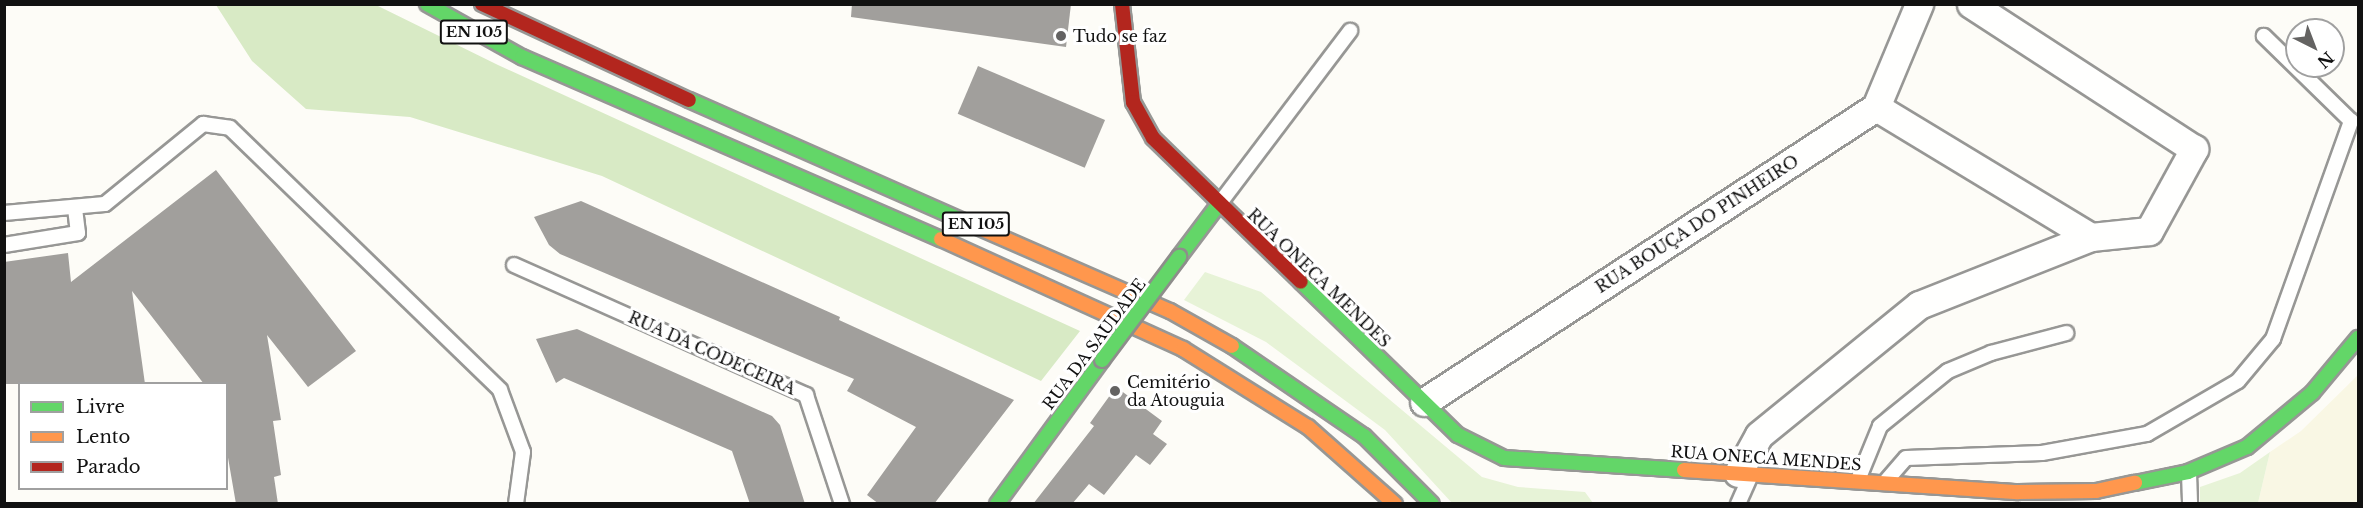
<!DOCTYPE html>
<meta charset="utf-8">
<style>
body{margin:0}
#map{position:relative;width:2363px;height:508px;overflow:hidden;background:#fdfcf7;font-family:"Libre Baskerville",serif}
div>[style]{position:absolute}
.farmland>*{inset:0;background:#f9f7e4}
.green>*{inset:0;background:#e7f3d7}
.forest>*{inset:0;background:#d8eac5}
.building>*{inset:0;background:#a19f9c;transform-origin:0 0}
.roads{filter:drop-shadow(2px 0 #979795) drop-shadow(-2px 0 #979795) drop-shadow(0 2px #979795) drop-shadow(0 -2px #979795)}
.lane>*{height:14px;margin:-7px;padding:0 7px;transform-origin:7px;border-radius:7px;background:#fffffe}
.street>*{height:27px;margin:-13.5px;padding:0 13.5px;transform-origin:13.5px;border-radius:13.5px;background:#fffffe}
.fast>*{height:14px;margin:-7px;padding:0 7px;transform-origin:7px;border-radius:7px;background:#63d668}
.slow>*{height:14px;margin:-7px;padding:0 7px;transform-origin:7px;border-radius:7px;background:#ff974d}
.jam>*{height:14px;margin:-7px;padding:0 7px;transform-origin:7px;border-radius:7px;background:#b3261e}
.bridges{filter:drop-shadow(2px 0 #8e8d8b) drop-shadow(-2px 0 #8e8d8b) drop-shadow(0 2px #8e8d8b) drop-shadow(0 -2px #8e8d8b)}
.fast-bridge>*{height:14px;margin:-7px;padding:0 7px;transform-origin:7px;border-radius:7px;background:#63d668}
.dots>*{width:16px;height:16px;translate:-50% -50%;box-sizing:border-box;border:3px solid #fff;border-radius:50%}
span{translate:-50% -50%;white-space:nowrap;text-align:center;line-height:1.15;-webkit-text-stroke:6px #fff;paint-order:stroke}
.shield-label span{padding:2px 4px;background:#fff;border:2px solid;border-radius:4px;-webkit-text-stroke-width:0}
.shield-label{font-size:15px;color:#111;font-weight:700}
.poi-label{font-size:16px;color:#111}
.left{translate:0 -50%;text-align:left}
.street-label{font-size:16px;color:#111}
.frame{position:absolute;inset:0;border:6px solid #111;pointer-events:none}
.legend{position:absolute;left:18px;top:382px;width:210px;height:108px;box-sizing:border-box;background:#fff;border:2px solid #a0a0a0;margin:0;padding:8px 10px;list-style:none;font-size:18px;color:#111}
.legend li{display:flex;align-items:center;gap:12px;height:30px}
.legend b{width:30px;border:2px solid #a0a0a0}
.north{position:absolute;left:2285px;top:18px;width:60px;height:60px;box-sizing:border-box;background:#fff;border:2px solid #a0a0a0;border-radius:50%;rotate:138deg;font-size:16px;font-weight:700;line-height:24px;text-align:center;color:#111}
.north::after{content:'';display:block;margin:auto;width:21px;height:27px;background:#646362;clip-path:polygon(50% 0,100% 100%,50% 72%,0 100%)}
</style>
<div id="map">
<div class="farmland">
<i style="clip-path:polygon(2358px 375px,2358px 503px,2258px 503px,2270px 452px,2301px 431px)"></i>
</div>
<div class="green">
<i style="clip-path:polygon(1205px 272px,1261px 292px,1482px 477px,1518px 487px,1585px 492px,1593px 503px,1452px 503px,1385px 430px,1266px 342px,1184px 300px)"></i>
<i style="clip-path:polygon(2270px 452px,2258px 503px,2200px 503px,2200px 487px,2240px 473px)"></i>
</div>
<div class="forest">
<i style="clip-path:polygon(216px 5px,376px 5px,498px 65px,1080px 331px,1041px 381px,602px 176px,410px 117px,306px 109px,252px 61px)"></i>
</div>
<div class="building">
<i style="clip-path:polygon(852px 4px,1071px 4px,1066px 47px,851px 17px)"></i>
<i style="left:978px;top:66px;width:138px;height:52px;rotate:23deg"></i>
<i style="clip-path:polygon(216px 170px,356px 351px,308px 387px,267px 335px,281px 420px,273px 421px,281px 475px,274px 477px,278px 504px,236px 504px,226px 446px,226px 384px,204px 384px,132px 291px,145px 384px,4px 384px,4px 262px,68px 253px,71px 282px)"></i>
<i style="clip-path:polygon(581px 201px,840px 317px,839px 320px,1014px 400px,934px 504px,879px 504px,867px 495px,916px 427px,847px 391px,854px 379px,560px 254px,549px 245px,534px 217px)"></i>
<i style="clip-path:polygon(577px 329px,772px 416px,780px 425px,805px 504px,750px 504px,732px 451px,564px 378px,556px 383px,536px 339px)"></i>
<i style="clip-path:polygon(1116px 387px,1162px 421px,1153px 434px,1167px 444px,1150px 465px,1136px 455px,1104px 495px,1089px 484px,1072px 504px,1033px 504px,1094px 426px,1090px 423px)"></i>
</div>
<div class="roads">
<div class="lane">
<i style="left:1220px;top:203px;width:216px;rotate:-52.9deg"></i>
<i style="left:4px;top:213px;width:101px;rotate:-5.1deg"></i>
<i style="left:105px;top:204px;width:127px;rotate:-39.2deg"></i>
<i style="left:203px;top:124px;width:27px;rotate:8deg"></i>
<i style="left:230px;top:128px;width:376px;rotate:44.1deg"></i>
<i style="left:500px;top:390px;width:66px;rotate:69.6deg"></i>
<i style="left:523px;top:452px;width:52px;rotate:97.7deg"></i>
<i style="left:4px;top:245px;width:75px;rotate:-9.2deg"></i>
<i style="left:78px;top:233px;width:26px;rotate:-97deg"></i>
<i style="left:514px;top:265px;width:320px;rotate:24deg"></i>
<i style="left:806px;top:395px;width:115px;rotate:71.7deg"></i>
<i style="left:2189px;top:473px;width:31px;rotate:88deg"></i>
<i style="left:1858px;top:480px;width:58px;rotate:-67.8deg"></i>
<i style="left:1880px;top:426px;width:87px;rotate:-39deg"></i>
<i style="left:1948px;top:371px;width:47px;rotate:-22.7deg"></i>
<i style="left:1991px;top:353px;width:78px;rotate:-14.9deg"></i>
<i style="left:1886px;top:481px;width:30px;rotate:-49deg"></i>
<i style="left:1906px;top:458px;width:136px;rotate:-2.1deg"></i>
<i style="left:2042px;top:453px;width:107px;rotate:-10.3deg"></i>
<i style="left:2147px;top:434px;width:105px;rotate:-30.2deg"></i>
<i style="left:2238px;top:381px;width:55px;rotate:-50.2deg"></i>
<i style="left:2273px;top:339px;width:232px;rotate:-70.3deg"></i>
<i style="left:2351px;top:121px;width:122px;rotate:-135.7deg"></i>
<i style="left:1738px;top:504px;width:32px;rotate:-66deg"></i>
</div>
<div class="street">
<i style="left:1876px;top:107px;width:251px;rotate:31.2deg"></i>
<i style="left:1424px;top:402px;width:540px;rotate:-33.13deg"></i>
<i style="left:1876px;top:107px;width:112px;rotate:-67.3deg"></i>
<i style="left:1738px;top:473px;width:43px;rotate:-61.1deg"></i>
<i style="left:1759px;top:435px;width:206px;rotate:-39.1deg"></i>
<i style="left:1919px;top:305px;width:185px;rotate:-21.6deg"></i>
<i style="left:2091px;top:237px;width:58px;rotate:-5.9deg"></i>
<i style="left:2149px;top:231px;width:94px;rotate:-61.2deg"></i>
<i style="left:2194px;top:149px;width:266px;rotate:-147deg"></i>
</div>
<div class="fast">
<i style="left:427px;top:4px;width:109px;rotate:29.2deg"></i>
<i style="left:522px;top:57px;width:457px;rotate:23.5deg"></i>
<i style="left:689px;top:100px;width:310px;rotate:23.8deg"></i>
<i style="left:1179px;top:257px;width:66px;rotate:-53deg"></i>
<i style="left:1301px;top:282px;width:219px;rotate:44.3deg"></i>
<i style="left:1458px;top:435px;width:51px;rotate:26.6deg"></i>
<i style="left:1504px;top:458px;width:180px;rotate:3.8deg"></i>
<i style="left:1232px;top:346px;width:160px;rotate:34.3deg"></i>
<i style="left:1364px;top:436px;width:96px;rotate:45deg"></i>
<i style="left:2135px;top:483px;width:54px;rotate:-11.7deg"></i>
<i style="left:2188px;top:472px;width:64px;rotate:-23deg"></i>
<i style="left:2247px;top:447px;width:85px;rotate:-39.7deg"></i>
<i style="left:2312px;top:393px;width:72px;rotate:-50.1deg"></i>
<i style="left:997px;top:504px;width:178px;rotate:-53.9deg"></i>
</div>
<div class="slow">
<i style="left:973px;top:225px;width:215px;rotate:23.6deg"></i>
<i style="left:1170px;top:311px;width:71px;rotate:29.4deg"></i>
<i style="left:941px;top:239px;width:266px;rotate:24.4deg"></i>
<i style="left:1183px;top:349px;width:147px;rotate:32deg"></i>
<i style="left:1308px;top:427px;width:116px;rotate:41.5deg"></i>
<i style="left:1684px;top:470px;width:335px;rotate:3.8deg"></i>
<i style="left:2018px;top:492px;width:78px;rotate:-0.7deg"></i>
<i style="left:2096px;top:491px;width:40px;rotate:-12deg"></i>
</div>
<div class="jam">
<i style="left:482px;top:4px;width:228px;rotate:24.9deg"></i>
<i style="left:1122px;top:4px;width:99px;rotate:83.6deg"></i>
<i style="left:1133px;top:102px;width:41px;rotate:60.9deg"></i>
<i style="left:1153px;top:138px;width:206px;rotate:44.2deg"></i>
</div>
</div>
<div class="bridges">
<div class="fast-bridge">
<i style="left:1102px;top:360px;width:129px;rotate:-53.2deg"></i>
</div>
</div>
<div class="dots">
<i style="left:1061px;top:36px;background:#646362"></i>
<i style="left:1115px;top:391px;background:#646362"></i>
</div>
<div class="shield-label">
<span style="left:474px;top:32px">EN 105</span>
<span style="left:976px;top:224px">EN 105</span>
</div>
<div class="poi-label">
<span class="left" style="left:1073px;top:36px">Tudo se faz</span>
<span class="left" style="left:1127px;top:391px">Cemitério<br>da Atouguia</span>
</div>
<div class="street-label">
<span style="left:1697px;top:224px;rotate:-33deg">RUA BOUÇA DO PINHEIRO</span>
<span style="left:1319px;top:278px;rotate:44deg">RUA ONECA MENDES</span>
<span style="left:1094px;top:344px;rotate:-53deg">RUA DA SAUDADE</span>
<span style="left:712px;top:353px;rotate:24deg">RUA DA CODECEIRA</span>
<span style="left:1766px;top:458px;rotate:4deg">RUA ONECA MENDES</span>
</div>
<div class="frame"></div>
<ul class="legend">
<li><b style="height:8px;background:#63d668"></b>Livre</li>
<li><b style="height:8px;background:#ff974d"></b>Lento</li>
<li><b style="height:8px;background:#b3261e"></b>Parado</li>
</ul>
<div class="north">N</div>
</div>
